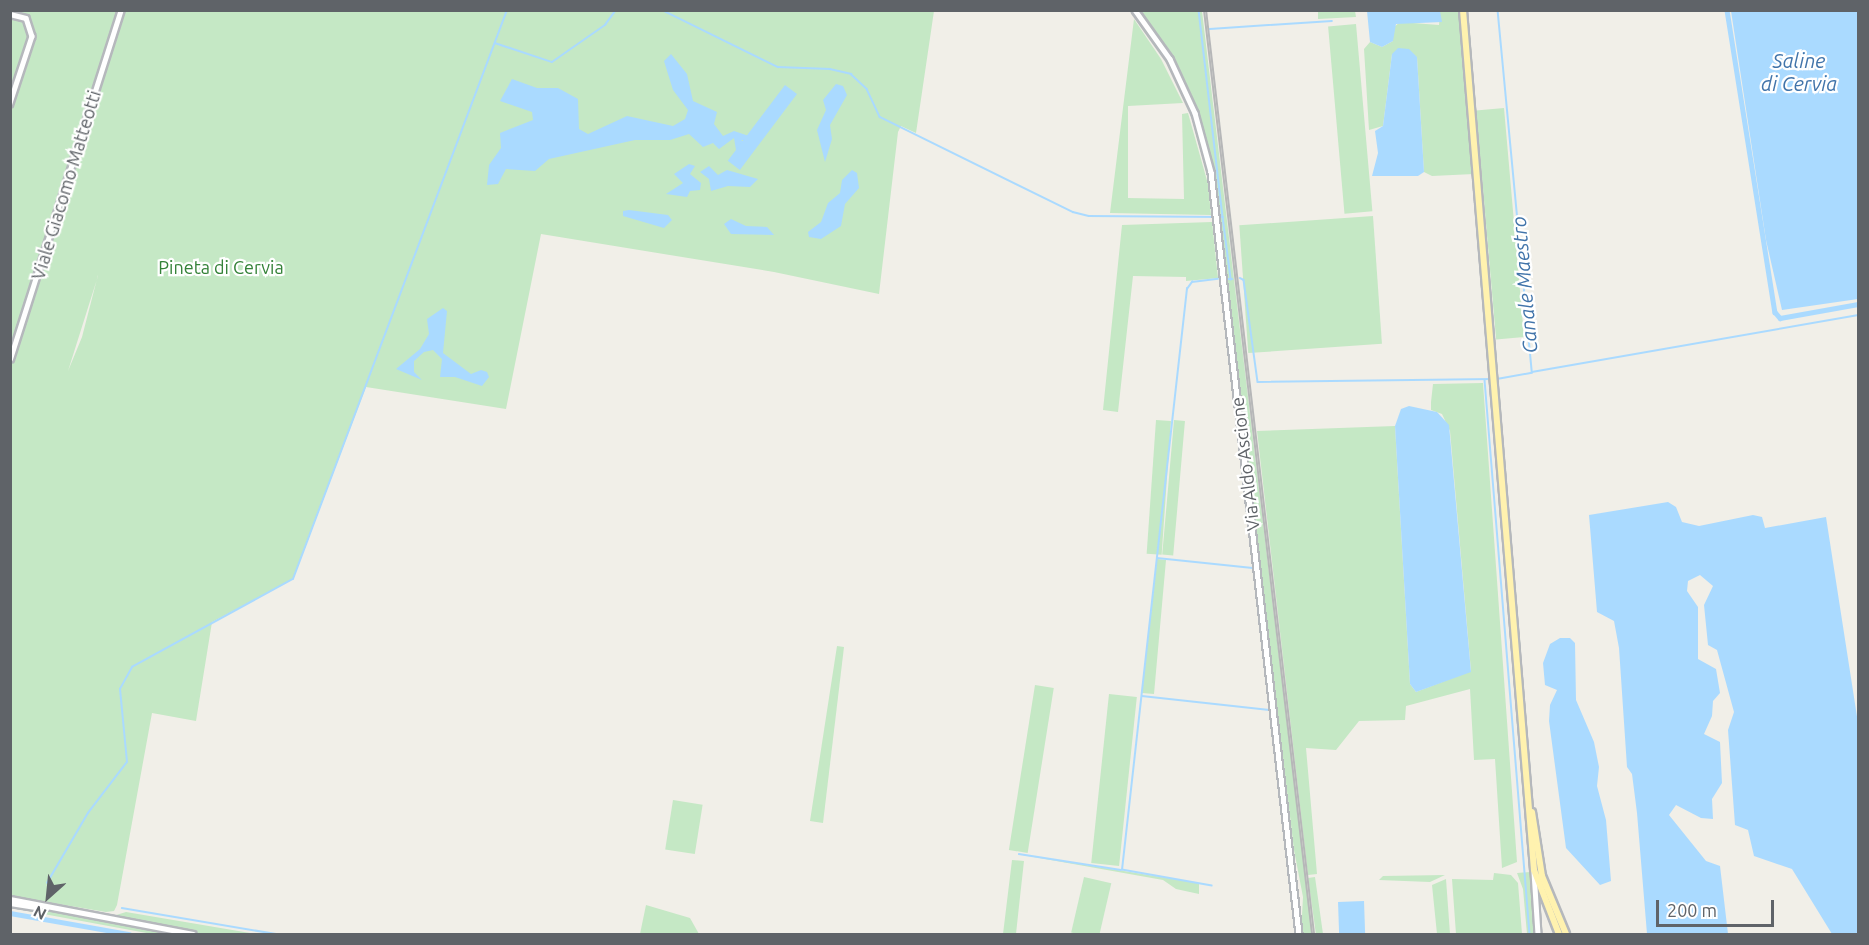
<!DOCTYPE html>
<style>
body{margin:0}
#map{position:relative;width:1869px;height:945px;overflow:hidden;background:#f1efe8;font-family:Ubuntu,sans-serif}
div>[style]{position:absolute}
.green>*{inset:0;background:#c5e8c5;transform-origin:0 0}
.water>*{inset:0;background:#aadaff;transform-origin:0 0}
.stream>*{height:1.5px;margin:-0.75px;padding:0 0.75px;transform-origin:0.75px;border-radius:0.75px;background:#aadaff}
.canal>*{height:4.5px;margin:-2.25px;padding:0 2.25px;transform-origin:2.25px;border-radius:2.25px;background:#aadaff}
.roads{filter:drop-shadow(2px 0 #b5b8bc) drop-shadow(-2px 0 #b5b8bc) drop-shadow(0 2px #b5b8bc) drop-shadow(0 -2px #b5b8bc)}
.tertiary>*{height:4.5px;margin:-2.25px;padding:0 2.25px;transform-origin:2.25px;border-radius:2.25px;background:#fff}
.primary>*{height:6px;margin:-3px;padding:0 3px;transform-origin:3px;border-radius:3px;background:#fff2af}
.rail>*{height:4px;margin-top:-2px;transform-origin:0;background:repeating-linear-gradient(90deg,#fff 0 4.5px,#b6b7b8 0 9px);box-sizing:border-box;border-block:2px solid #b6b7b8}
span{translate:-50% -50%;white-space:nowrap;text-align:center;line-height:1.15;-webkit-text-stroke:4.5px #fff;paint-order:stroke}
.street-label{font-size:18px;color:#5f6368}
.park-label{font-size:18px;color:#348238}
.water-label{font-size:20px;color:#4174aa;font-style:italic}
.frame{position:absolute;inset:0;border:12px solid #5f6368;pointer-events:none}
.north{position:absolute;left:18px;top:867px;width:60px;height:60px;-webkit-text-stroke:4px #fff;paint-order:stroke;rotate:207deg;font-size:16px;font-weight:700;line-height:24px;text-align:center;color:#5f6368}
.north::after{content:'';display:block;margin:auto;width:21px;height:27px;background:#5f6368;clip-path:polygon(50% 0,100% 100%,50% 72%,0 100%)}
.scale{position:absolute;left:1656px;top:900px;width:118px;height:27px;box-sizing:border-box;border:3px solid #5f6368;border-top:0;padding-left:8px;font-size:18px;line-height:21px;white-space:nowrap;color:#5f6368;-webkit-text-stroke:4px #fff;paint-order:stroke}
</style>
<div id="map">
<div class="green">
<i style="clip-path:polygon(evenodd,10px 11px,934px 11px,916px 133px,901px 126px,898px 132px,879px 294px,774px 272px,541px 234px,506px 409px,366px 387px,293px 579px,212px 622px,196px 721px,152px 713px,117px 905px,114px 911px,106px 912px,11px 896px,10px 11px,98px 275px,82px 337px,68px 371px,98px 276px,98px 275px)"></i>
<i style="clip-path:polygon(1139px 11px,1202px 11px,1312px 934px,1301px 934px,1303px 897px,1294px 850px,1214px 176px,1187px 89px)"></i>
<i style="clip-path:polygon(1318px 11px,1355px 11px,1356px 17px,1318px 19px)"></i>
<i style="clip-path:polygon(1440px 11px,1461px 11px,1474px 174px,1432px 176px,1424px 172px,1417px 57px,1392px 54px,1383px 126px,1369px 130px,1364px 49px,1370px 42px,1382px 47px,1393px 41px,1393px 28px,1400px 22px,1439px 25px)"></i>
<i style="clip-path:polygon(1134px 19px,1161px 59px,1183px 103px,1128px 106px,1128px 198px,1184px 199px,1182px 114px,1188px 113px,1208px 184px,1211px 215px,1110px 213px)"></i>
<i style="left:1356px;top:24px;width:188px;height:28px;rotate:85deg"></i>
<i style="left:1504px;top:108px;width:230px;height:28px;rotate:85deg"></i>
<i style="left:1373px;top:216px;width:128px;height:134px;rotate:86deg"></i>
<i style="clip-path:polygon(1212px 222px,1218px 278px,1186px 281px,1186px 277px,1133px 276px,1118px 412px,1103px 410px,1122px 225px)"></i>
<i style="clip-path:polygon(1483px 383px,1517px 862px,1502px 868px,1495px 759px,1474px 760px,1470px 689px,1406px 706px,1405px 720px,1359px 721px,1336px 750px,1306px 748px,1317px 874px,1308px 875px,1257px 431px,1395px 426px,1410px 684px,1416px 692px,1471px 671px,1450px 431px,1442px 414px,1431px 410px,1431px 402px,1433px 384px)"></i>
<i style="left:1156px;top:420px;width:15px;height:134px;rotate:4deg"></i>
<i style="left:1174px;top:420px;width:11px;height:135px;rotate:5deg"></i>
<i style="clip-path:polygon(1157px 559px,1166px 560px,1154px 694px,1142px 693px)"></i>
<i style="clip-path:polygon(837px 646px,844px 647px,823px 823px,810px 821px)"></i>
<i style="left:1035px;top:685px;width:19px;height:167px;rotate:9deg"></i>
<i style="left:1109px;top:694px;width:28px;height:170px;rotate:6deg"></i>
<i style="left:673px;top:800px;width:30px;height:50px;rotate:9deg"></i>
<i style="clip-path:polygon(1017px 854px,1199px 883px,1199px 894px,1176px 889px,1163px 880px)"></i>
<i style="clip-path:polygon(1012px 860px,1024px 861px,1019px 906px,1016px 934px,1003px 934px)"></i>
<i style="clip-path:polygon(1530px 872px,1536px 934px,1527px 934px,1523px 889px,1517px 873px)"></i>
<i style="clip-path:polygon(1494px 873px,1511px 875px,1518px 883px,1522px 934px,1456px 934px,1452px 879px,1493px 880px)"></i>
<i style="clip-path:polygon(1445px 875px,1430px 882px,1379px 880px,1383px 876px)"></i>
<i style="left:1084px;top:877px;width:28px;height:57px;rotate:13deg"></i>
<i style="left:1315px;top:877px;width:58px;height:7px;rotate:82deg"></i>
<i style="clip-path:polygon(1446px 879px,1450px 934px,1437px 934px,1432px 885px)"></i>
<i style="clip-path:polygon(45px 903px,113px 916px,126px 912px,256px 934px,203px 934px)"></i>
<i style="clip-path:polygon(10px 904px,61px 913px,179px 934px,152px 934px,11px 908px)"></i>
<i style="clip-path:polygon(646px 905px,690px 918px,699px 934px,640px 934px)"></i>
</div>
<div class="water">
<i style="clip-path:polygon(1367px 11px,1440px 11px,1442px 22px,1396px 24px,1393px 41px,1382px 47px,1370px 42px)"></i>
<i style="clip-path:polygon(1731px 11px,1858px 11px,1858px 299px,1782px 310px,1766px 240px)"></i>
<i style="clip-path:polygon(1398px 48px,1409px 49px,1417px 57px,1424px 172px,1418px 176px,1372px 176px,1378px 153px,1375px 131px,1383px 126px,1392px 54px)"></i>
<i style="clip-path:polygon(671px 54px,687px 74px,693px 101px,717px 112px,714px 124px,723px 136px,734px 131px,749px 136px,749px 140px,741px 140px,750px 145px,749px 149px,736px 150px,734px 138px,719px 149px,713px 143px,703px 147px,689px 134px,670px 140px,635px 140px,549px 159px,535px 171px,506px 169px,498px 184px,487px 185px,489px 165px,501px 148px,500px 133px,533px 120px,532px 112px,500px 101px,512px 79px,537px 88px,558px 88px,578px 99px,579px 129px,588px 134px,627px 116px,673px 126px,685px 119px,688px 110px,673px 90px,668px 74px,664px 61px)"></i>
<i style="clip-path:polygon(836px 84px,843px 86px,847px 95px,830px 125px,832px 139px,825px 162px,817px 130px,826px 110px,823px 100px)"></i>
<i style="left:785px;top:85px;width:15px;height:95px;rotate:37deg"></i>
<i style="clip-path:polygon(689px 164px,695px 166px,690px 174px,701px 183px,700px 190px,690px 191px,687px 197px,666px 194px,683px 183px,674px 174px)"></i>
<i style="clip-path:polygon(709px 166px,718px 175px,727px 170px,758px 179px,750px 187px,728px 186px,711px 191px,709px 179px,700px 172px)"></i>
<i style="clip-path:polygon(852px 170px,857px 173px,859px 188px,845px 204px,841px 226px,821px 239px,809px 237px,808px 232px,821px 222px,828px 203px,840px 193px,842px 180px)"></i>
<i style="clip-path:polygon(629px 210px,668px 215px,672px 220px,664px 228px,623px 216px,623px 211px)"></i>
<i style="clip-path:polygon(731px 219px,746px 226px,767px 227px,774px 235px,731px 234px,724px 224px)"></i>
<i style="clip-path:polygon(443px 308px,447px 311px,443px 353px,471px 374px,481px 370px,487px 372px,489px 377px,482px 386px,455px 377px,440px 377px,442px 359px,433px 350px,424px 352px,414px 361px,414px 372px,422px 380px,396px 369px,420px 349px,429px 334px,427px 319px)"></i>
<i style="clip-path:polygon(1409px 406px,1437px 412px,1449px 425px,1471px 672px,1416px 692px,1410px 684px,1395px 426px,1401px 409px)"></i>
<i style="clip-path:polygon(1668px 502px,1676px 507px,1682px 522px,1699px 526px,1753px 515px,1762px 517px,1765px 528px,1826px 517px,1858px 723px,1858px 934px,1832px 934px,1792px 869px,1754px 856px,1748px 830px,1735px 825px,1728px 730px,1734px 712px,1717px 650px,1708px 645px,1704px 605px,1713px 586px,1700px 575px,1688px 581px,1687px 591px,1698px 607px,1698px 659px,1716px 669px,1720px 693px,1713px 701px,1712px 716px,1704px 734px,1720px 742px,1722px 783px,1712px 799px,1713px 819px,1701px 818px,1676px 805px,1669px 815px,1706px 861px,1720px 866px,1728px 934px,1647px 934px,1637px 813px,1632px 774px,1627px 767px,1619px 648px,1614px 621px,1597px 612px,1589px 515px)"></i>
<i style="clip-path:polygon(1560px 638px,1570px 638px,1575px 643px,1576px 700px,1594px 742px,1599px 767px,1597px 786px,1606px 820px,1611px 881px,1600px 885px,1566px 848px,1549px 721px,1550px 705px,1557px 690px,1545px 685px,1543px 663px,1550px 644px)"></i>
<i style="left:1364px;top:901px;width:33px;height:26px;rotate:88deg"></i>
</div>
<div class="stream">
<i style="left:662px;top:10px;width:129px;rotate:26.2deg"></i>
<i style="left:778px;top:67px;width:52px;rotate:2.2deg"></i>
<i style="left:830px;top:69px;width:22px;rotate:13deg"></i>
<i style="left:851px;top:74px;width:22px;rotate:43deg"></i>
<i style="left:867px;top:89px;width:31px;rotate:65deg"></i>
<i style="left:880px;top:117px;width:215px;rotate:26.2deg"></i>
<i style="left:1073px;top:212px;width:16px;rotate:14deg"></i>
<i style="left:1089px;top:216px;width:134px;rotate:0.4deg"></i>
<i style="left:1223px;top:217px;width:63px;rotate:82.6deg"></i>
<i style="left:1199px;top:10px;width:207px;rotate:83.4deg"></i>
<i style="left:1498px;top:10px;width:364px;rotate:84.6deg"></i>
<i style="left:1532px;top:372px;width:331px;rotate:-9.9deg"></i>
<i style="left:1210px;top:29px;width:122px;rotate:-3.8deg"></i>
<i style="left:495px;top:43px;width:60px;rotate:18.4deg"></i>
<i style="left:552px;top:62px;width:65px;rotate:-34.9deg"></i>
<i style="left:605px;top:25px;width:19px;rotate:-54deg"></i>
<i style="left:1240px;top:278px;width:4px;rotate:27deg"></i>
<i style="left:1244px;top:280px;width:103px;rotate:82.2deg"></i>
<i style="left:1258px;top:382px;width:235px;rotate:-0.7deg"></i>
<i style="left:1228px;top:279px;width:4px"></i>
<i style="left:1497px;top:379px;width:35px;rotate:-10deg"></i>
<i style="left:1485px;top:380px;width:556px;rotate:85.36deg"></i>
<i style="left:1157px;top:558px;width:96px;rotate:6deg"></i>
<i style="left:1142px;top:696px;width:128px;rotate:6.3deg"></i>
<i style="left:1019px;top:854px;width:103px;rotate:8.9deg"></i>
<i style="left:47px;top:883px;width:81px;rotate:-59.6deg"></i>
<i style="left:88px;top:813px;width:64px;rotate:-52.6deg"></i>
<i style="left:127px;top:762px;width:73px;rotate:-95.5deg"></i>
<i style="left:120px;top:689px;width:25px;rotate:-61deg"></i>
<i style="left:132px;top:667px;width:183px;rotate:-28.7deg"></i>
<i style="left:293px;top:579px;width:608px;rotate:-69.39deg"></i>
<i style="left:1212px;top:886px;width:91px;rotate:-169.9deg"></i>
<i style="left:1122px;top:870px;width:585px;rotate:-83.62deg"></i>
<i style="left:1187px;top:289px;width:9px;rotate:-54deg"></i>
<i style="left:1192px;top:282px;width:26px;rotate:-7deg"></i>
<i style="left:122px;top:908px;width:156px;rotate:9.6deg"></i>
</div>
<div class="canal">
<i style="left:1727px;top:10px;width:306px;rotate:81deg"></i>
<i style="left:1775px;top:312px;width:8px;rotate:50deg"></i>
<i style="left:1780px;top:318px;width:79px;rotate:-10.2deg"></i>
<i style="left:10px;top:913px;width:121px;rotate:10deg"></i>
</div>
<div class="roads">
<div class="tertiary">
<i style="left:1135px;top:10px;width:60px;rotate:54.5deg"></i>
<i style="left:1170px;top:59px;width:60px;rotate:65.2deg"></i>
<i style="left:1195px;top:113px;width:61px;rotate:74.8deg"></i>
<i style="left:1211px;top:172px;width:767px;rotate:83.41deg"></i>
<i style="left:10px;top:14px;width:16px;rotate:14deg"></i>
<i style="left:26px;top:18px;width:19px;rotate:72deg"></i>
<i style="left:32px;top:36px;width:71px;rotate:108.2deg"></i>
<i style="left:10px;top:359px;width:366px;rotate:-72.4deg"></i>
<i style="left:1534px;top:872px;width:62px;rotate:86.3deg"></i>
<i style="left:10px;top:899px;width:186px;rotate:10.8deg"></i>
<i style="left:10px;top:903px;width:30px;rotate:9deg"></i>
</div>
<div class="primary">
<i style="left:1463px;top:10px;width:863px;rotate:85.28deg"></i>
<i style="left:1534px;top:870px;width:69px;rotate:68.7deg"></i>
<i style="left:1532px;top:812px;width:65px;rotate:81.1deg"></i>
<i style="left:1542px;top:876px;width:63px;rotate:67.5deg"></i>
</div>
</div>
<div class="rail">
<i style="left:1205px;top:10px;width:930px;rotate:83.33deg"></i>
</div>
<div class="street-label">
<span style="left:66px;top:185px;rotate:-73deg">Viale Giacomo Matteotti</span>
<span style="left:1245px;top:464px;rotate:-97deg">Via Aldo Ascione</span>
</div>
<div class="park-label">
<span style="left:221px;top:267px">Pineta di Cervia</span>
</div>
<div class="water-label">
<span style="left:1799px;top:72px">Saline<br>di Cervia</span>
<span style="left:1524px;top:285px;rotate:-95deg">Canale Maestro</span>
</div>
<div class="frame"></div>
<div class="north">N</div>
<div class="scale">200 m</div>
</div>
